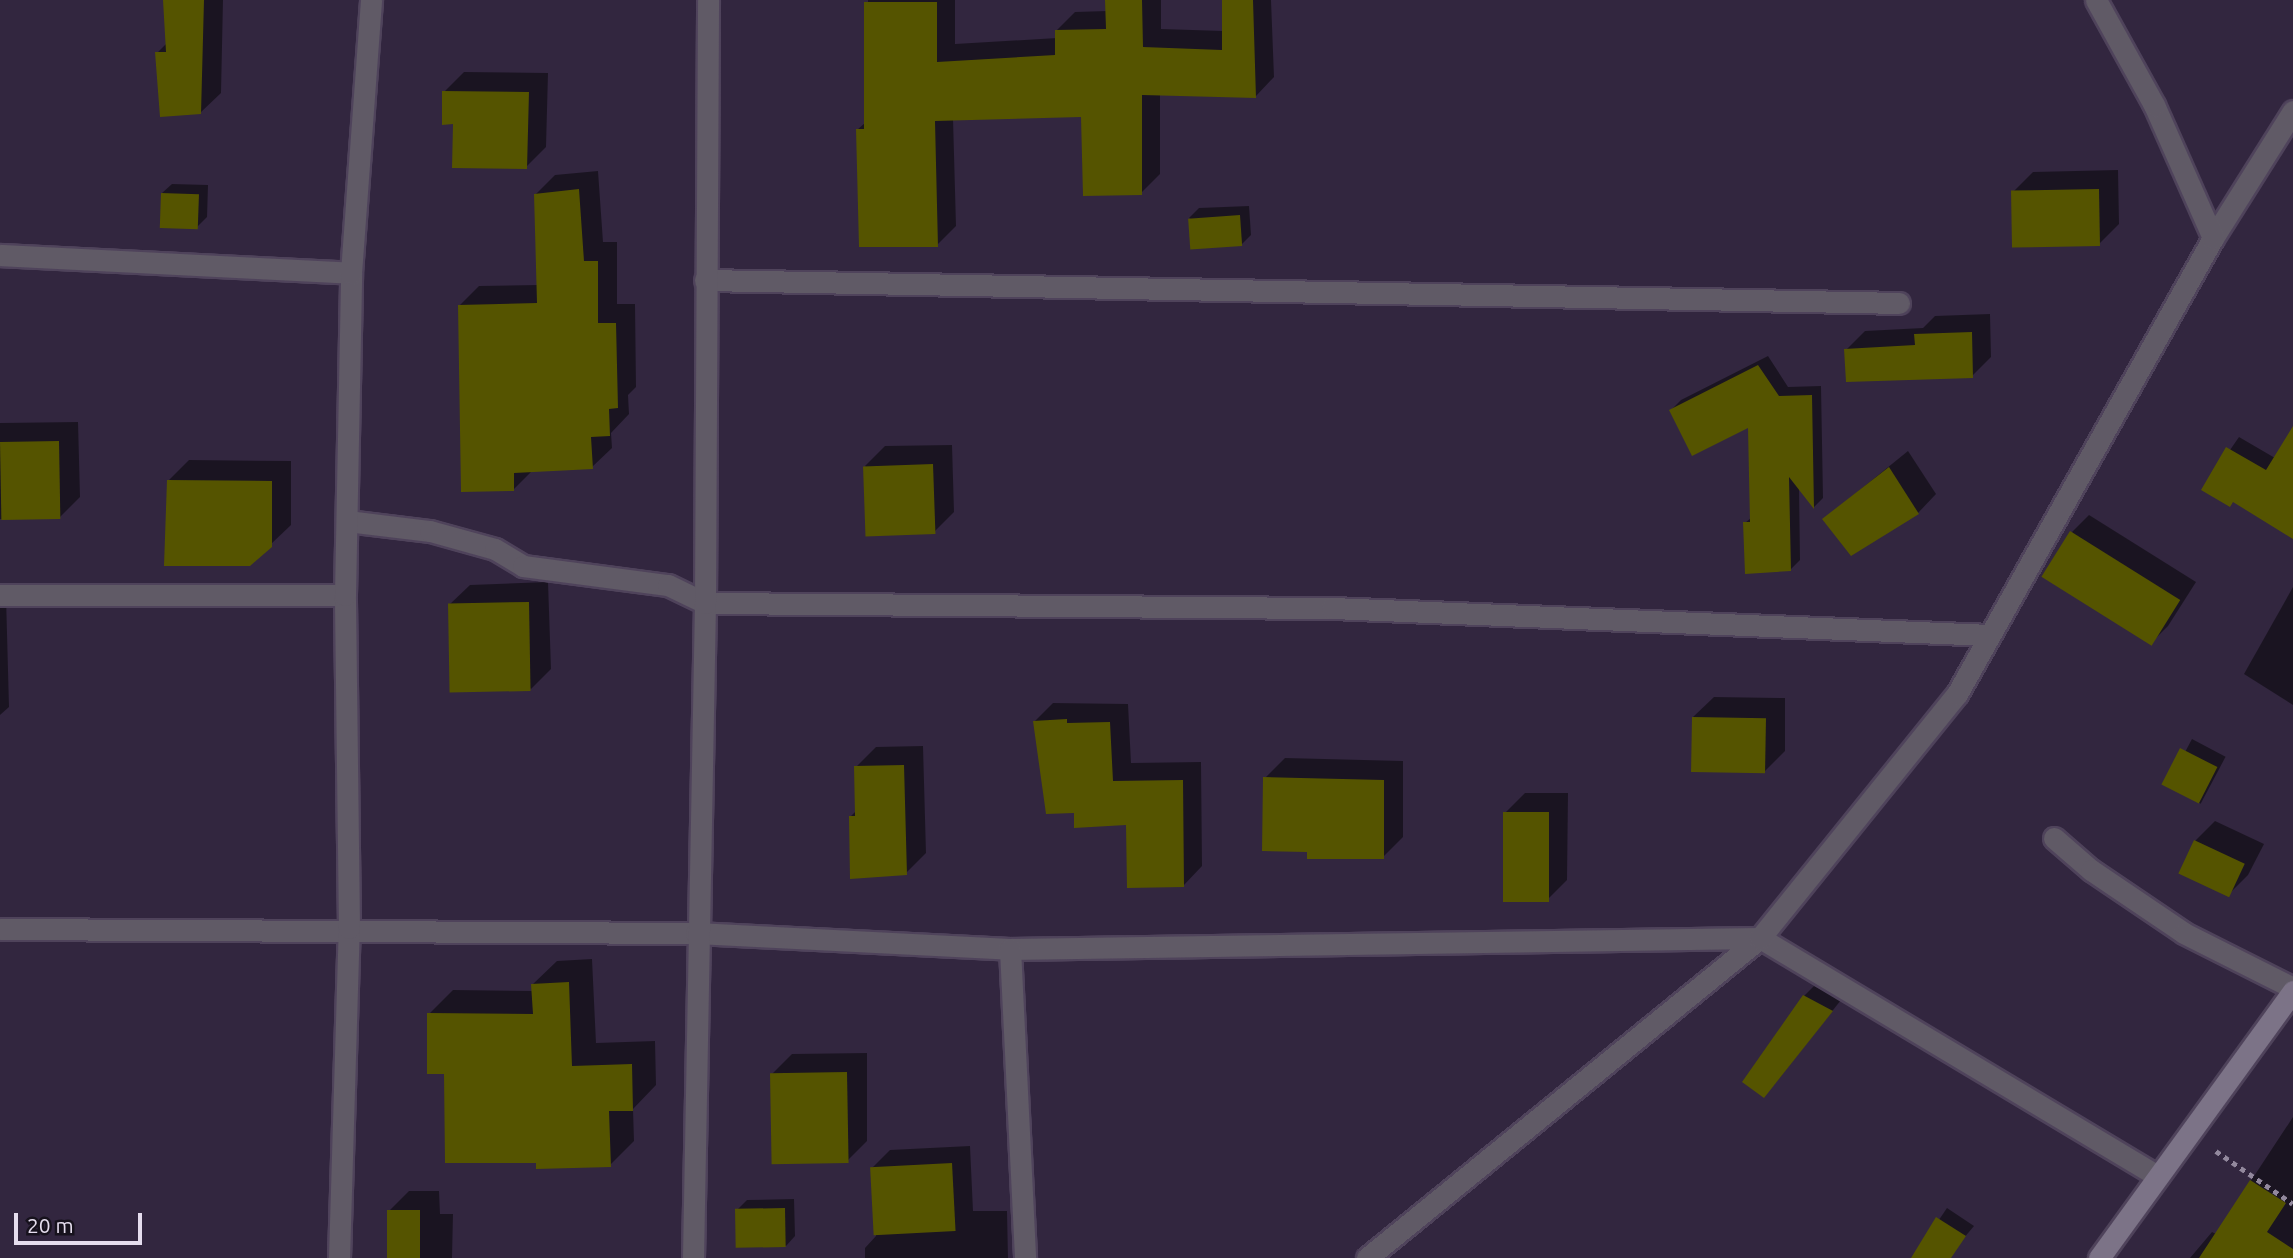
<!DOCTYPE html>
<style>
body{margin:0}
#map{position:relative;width:2293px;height:1258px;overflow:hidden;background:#32263f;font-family:Ubuntu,sans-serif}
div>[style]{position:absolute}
.shadow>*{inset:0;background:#0007;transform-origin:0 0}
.building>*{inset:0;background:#555400;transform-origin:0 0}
.path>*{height:4.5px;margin-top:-2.25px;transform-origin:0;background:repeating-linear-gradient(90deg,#92889d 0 5px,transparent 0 10px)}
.roads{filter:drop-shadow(2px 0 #4f435b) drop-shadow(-2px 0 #4f435b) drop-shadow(0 2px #4f435b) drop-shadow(0 -2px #4f435b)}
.street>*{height:21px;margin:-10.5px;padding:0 10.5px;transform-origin:10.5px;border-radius:10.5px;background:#605a66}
.secondary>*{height:21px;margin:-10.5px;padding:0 10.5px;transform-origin:10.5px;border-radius:10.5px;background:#7c7387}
span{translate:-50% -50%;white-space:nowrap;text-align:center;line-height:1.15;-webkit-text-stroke:7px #17121d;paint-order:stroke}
.scale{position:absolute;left:14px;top:1213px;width:128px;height:32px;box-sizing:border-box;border:4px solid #e5ddee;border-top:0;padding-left:9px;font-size:21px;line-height:24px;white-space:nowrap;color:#e5ddee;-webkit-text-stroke:5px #17121d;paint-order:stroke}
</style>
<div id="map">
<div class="shadow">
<i style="clip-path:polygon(165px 0,223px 0,221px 93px,200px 113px,157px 53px,167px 43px)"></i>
<i style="clip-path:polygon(868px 0,955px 0,955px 44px,1057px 38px,1056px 31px,1075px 12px,1107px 11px,1107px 0,1161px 0,1161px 29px,1224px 31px,1224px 0,1271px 0,1274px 77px,1256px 96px,1160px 94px,1160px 174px,1141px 193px,1083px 116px,953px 118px,956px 226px,937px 245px,857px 130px,866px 122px)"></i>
<i style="clip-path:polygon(464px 72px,548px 73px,546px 147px,526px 167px,454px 123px,444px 92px)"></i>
<i style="clip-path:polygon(2118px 170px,2119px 224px,2099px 244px,2013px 192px,2033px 172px)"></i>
<i style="clip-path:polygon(598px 171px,603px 242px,617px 242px,617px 304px,635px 304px,636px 387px,628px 395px,629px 414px,611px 433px,612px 448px,592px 467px,533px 470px,513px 490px,460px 305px,479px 286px,538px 285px,536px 194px,555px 175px)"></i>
<i style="clip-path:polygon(172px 184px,208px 185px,207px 217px,197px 227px,162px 193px)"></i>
<i style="clip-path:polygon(1249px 206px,1251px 235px,1241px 245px,1189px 218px,1199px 208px)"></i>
<i style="clip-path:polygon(1990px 314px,1991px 357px,1972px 376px,1846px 350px,1865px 331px,1923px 328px,1935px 316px)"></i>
<i style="clip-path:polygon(1768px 356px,1788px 387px,1821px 386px,1823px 498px,1814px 507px,1799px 486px,1800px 560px,1790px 570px,1745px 523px,1752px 517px,1750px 425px,1671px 410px,1681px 400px)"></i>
<i style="clip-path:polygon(78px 422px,80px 497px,60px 517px,0 519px,0 423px)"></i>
<i style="clip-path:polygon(2293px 434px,2293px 537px,2234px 500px,2203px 489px,2239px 437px,2275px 458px)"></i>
<i style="clip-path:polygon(952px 445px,954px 512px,934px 532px,865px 466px,885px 446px)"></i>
<i style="clip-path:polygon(1908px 451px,1936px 494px,1918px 513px,1824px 519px)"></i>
<i style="clip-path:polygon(189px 460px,291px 461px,291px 525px,270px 545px,169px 480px)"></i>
<i style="clip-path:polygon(2089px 515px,2196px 582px,2168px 626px,2150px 644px,2072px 532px)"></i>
<i style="clip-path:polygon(548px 582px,551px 669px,531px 689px,449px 605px,470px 585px)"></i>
<i style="clip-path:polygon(2293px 587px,2293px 705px,2244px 674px)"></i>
<i style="clip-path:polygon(0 596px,6px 596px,9px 707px,0 715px)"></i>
<i style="clip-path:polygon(1714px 697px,1785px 698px,1785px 751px,1765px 771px,1693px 717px)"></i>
<i style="clip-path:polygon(1053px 703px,1128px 704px,1131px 763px,1201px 762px,1202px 866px,1184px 885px,1128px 824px,1075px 811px,1035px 721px)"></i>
<i style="left:2192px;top:739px;width:38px;height:53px;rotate:28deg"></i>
<i style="clip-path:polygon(923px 746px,926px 853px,906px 873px,850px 817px,857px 810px,856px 767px,876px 747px)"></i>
<i style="clip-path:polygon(1285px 758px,1403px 761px,1403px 837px,1383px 857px,1309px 850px,1265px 778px)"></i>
<i style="clip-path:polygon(1525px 793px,1568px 793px,1567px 880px,1547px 900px,1505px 813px)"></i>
<i style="clip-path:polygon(2215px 821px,2264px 844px,2248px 875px,2228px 895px,2195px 841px)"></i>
<i style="clip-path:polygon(592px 959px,596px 1043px,655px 1041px,656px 1085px,633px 1109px,634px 1141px,610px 1165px,538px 1161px,446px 1072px,429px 1014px,453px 990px,534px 991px,533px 984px,557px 961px)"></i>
<i style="clip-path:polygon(1814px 986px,1841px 1000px,1773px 1086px,1804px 996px)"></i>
<i style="clip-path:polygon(867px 1053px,867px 1141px,847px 1161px,772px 1074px,792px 1054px)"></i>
<i style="clip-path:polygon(2293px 1117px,2293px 1258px,2190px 1258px,2212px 1232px,2216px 1234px)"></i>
<i style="clip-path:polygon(970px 1146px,973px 1211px,1007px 1211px,1008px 1258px,865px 1258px,865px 1248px,876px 1236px,872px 1168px,890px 1150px)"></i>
<i style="clip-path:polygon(409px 1191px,439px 1191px,440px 1214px,453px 1214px,452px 1258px,389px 1258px,389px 1211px)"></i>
<i style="clip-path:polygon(794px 1199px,795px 1236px,786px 1246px,737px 1210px,747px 1200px)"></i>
<i style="clip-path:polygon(1947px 1208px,1974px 1226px,1947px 1258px,1913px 1258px)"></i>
</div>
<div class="building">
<i style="clip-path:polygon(163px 0,204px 0,201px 114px,160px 117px,155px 52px,166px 52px)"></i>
<i style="clip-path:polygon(1105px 0,1142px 0,1143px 47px,1222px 50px,1222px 0,1253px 0,1256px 98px,1142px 95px,1142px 195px,1083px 196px,1081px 117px,935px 121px,938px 247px,859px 247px,856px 129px,864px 129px,864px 2px,937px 2px,937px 62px,1055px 55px,1055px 30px,1106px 29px)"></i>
<i style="clip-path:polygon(442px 91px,529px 92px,527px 169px,452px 168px,453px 124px,442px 125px)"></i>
<i style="clip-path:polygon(579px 189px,584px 261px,598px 261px,598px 323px,616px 323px,618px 408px,609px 409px,610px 436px,591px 437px,593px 469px,514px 473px,514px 491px,461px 492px,458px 305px,537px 303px,534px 194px)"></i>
<i style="left:2099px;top:189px;width:57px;height:88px;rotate:89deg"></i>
<i style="left:161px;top:193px;width:38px;height:35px;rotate:2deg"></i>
<i style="left:1240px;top:215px;width:31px;height:52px;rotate:86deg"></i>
<i style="clip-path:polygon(1972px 332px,1973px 378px,1846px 382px,1844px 349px,1915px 345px,1914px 334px)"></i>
<i style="clip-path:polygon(1758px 365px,1779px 396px,1812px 395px,1814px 509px,1789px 477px,1791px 571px,1745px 574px,1743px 522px,1750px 522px,1748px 428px,1692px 456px,1669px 410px)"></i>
<i style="clip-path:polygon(2293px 426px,2293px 539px,2233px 502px,2230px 507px,2201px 490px,2226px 447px,2266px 470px)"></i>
<i style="left:59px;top:441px;width:78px;height:59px;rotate:89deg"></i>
<i style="left:933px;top:464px;width:70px;height:70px;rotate:88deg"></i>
<i style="clip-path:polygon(1889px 467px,1919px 514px,1851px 556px,1822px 519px)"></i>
<i style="clip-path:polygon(167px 480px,272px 481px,272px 547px,250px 566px,164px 566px)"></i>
<i style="left:2070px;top:531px;width:130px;height:54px;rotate:32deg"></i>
<i style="left:529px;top:602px;width:89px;height:81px;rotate:89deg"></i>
<i style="left:1692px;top:717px;width:74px;height:55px;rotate:1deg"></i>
<i style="clip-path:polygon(1067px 719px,1067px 723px,1110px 722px,1113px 781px,1183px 780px,1184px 887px,1127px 888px,1126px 825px,1074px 828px,1074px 813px,1046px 814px,1033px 721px)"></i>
<i style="left:2180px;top:748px;width:42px;height:41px;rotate:27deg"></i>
<i style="clip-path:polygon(904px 765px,907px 875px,850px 879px,849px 816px,855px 816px,854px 766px)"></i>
<i style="clip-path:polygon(1263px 777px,1384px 780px,1384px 859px,1307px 859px,1307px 852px,1262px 851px)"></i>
<i style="left:1503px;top:812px;width:46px;height:90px"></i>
<i style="left:2194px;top:840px;width:56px;height:37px;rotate:25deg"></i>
<i style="clip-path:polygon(569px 982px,572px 1066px,632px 1064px,633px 1111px,609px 1111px,611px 1167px,536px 1169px,536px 1163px,445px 1163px,444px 1074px,427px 1074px,427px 1013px,533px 1014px,531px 984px)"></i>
<i style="clip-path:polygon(1803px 995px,1833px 1011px,1764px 1098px,1742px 1082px)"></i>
<i style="left:847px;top:1072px;width:91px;height:77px;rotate:89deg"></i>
<i style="left:952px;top:1163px;width:68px;height:82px;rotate:87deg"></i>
<i style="clip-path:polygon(2250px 1180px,2286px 1203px,2267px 1232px,2293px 1249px,2293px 1258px,2199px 1258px)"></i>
<i style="left:785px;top:1208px;width:39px;height:50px;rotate:89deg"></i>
<i style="left:387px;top:1210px;width:33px;height:48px"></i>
<i style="clip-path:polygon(1936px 1217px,1966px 1236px,1951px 1258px,1911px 1258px)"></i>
</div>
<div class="path">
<i style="left:2216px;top:1151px;width:93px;rotate:34.5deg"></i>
</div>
<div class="roads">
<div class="street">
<i style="left:2213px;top:238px;width:150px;rotate:-57.8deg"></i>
<i style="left:0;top:255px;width:351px;rotate:2.9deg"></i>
<i style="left:705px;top:280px;width:1194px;rotate:1.1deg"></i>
<i style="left:347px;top:521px;width:84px;rotate:6.9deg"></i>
<i style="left:430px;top:531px;width:67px;rotate:15.5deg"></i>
<i style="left:495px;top:549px;width:33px;rotate:31deg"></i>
<i style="left:523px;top:566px;width:146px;rotate:7.5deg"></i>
<i style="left:668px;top:585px;width:41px;rotate:25.9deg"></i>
<i style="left:705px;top:603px;width:627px;rotate:0.46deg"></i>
<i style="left:1332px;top:608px;width:658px;rotate:2.35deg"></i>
<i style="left:0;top:595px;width:345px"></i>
<i style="left:2054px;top:838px;width:49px;rotate:40.9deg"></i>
<i style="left:2091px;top:870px;width:112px;rotate:34.1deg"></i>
<i style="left:2184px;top:933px;width:122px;rotate:26.8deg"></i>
<i style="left:0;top:929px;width:696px;rotate:0.33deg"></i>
<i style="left:696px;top:933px;width:314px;rotate:2.9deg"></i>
<i style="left:1010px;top:949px;width:750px;rotate:-0.84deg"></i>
<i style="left:1760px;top:938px;width:462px;rotate:30.9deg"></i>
<i style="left:1010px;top:949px;width:309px;rotate:87.2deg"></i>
<i style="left:339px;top:1258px;width:330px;rotate:-88.3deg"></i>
<i style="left:349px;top:928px;width:333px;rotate:-90.7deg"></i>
<i style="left:345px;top:595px;width:322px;rotate:-88.9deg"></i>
<i style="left:351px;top:273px;width:274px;rotate:-85.8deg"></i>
<i style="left:693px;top:1258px;width:655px;rotate:-88.95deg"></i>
<i style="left:705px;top:603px;width:603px;rotate:-89.71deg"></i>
<i style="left:1367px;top:1258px;width:507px;rotate:-39.15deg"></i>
<i style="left:1760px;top:938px;width:314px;rotate:-51.1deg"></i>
<i style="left:1957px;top:694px;width:523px;rotate:-60.69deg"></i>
<i style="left:2213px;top:238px;width:145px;rotate:-113.9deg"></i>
<i style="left:2154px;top:105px;width:120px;rotate:-118.9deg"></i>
</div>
<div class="secondary">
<i style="left:2099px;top:1258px;width:330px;rotate:-54deg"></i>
</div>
</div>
<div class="scale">20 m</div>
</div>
